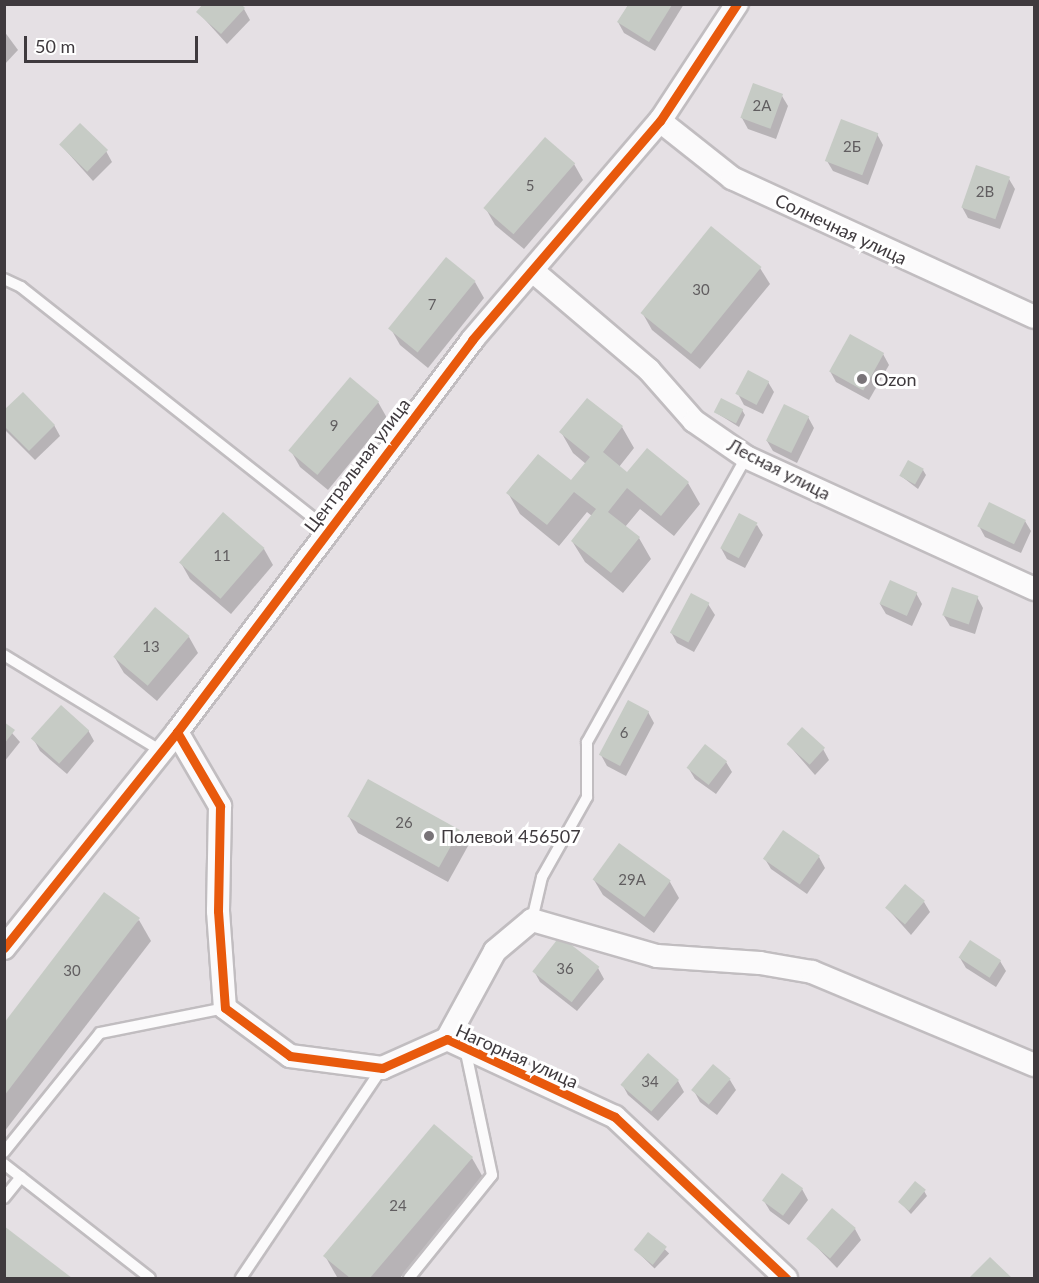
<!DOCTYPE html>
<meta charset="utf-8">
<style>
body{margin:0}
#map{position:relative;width:1039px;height:1283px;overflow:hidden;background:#e5e0e4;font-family:Lato,sans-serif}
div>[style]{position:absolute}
.shadow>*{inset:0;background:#0003;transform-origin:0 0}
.building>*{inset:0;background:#c6cbc5;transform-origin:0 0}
.roads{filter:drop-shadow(2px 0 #c1bdc0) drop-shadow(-2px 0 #c1bdc0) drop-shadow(0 2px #c1bdc0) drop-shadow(0 -2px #c1bdc0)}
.lane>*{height:10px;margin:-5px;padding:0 5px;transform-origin:5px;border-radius:5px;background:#fbfafb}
.street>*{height:22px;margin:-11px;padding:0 11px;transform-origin:11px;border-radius:11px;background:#fbfafb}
.cycleway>*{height:9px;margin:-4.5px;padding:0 4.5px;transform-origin:4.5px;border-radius:4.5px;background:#e8590c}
.dots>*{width:16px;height:16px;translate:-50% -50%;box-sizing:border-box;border:3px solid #fff;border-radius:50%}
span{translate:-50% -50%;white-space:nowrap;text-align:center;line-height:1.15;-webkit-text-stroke:6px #fff;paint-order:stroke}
.number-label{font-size:15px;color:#615e60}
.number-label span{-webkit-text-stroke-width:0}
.street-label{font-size:18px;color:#3f3a3e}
.poi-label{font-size:18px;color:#3f3a3e}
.left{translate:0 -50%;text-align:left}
.frame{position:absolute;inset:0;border:6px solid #3f3a3e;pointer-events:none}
.scale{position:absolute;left:24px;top:36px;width:174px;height:27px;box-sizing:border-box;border:3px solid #3f3a3e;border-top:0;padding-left:8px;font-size:18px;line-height:21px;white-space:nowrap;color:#3f3a3e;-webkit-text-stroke:4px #fff;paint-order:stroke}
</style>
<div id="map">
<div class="shadow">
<i style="clip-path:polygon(629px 4px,684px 4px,655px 51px,624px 33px,618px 22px)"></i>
<i style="clip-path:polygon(244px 9px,250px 20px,227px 44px,198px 12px)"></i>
<i style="clip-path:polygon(4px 31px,18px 50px,4px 65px)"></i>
<i style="clip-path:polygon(782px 96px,788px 106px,776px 139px,748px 129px,742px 118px)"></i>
<i style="clip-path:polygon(842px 121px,877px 134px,883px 145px,868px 185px,833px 171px,827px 161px)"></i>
<i style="clip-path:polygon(60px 144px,106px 151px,112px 162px,93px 181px)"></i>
<i style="clip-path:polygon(574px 164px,583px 180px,524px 249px,495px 225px,486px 209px)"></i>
<i style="clip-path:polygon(1009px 179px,1015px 189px,1000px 229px,968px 218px,962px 207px)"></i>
<i style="clip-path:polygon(760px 268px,770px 284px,700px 369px,652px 330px,643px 314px)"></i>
<i style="clip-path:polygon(475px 282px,484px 298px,428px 368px,400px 345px,391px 329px)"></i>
<i style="clip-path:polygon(883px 354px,889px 365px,869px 400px,836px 382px,830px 371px)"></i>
<i style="clip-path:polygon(768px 382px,774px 392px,763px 414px,744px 405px,738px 394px)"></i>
<i style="clip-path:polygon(587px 400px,622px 427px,634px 448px,619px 467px,628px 474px,688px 483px,700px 504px,674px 536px,640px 509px,625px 527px,639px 538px,651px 559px,623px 593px,585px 562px,572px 541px,592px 516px,587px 512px,559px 546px,520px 514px,508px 493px,571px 482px,586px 464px,573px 453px,561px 432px)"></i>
<i style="clip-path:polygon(378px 402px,387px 418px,328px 490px,300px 467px,291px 451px)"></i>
<i style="clip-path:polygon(742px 410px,745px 415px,739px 427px,715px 412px)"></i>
<i style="clip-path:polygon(4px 412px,54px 425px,60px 436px,35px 460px,4px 429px)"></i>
<i style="clip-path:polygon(808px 417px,814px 428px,797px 463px,773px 451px,767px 441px)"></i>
<i style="clip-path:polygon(923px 470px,926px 475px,918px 489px,901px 476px)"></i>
<i style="clip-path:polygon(1025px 521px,1031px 531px,1021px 553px,985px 537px,979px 526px)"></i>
<i style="clip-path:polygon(757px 525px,763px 535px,745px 568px,727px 559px,721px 548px)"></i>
<i style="clip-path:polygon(264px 549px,273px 565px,231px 614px,190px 579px,181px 563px)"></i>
<i style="clip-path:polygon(916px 593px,922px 604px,912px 626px,886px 614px,880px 604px)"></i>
<i style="clip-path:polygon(977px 597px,983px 608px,975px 634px,950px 626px,944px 616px)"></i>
<i style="clip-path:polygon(708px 604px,715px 615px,694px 652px,677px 643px,671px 632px)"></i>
<i style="clip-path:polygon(189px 637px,198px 653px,157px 701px,124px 673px,115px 658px)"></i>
<i style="clip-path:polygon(648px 712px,654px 723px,626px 776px,607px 766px,601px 755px)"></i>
<i style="clip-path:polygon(4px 724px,20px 742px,4px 762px)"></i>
<i style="clip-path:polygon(88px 730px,94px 741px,67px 774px,40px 751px,34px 740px)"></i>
<i style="clip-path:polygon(788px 744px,823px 749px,829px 760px,815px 775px)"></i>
<i style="clip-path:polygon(726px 762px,732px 772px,716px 794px,695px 779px,689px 769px)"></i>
<i style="clip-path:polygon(349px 817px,459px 831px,468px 846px,448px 882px,358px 833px)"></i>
<i style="clip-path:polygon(783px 832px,819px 857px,825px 868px,807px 894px,771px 869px,765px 859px)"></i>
<i style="clip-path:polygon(619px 845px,670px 882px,679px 898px,654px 933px,603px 895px,594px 880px)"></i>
<i style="clip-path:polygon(924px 902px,930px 912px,911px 935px,887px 908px)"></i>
<i style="clip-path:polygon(139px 920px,151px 941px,4px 1132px,4px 1025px)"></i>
<i style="clip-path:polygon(960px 958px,1000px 961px,1006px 971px,996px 987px,966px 968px)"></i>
<i style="clip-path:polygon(598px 968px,604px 979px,577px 1011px,540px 982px,534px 971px)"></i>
<i style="clip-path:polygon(648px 1055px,678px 1081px,684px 1092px,658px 1121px,628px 1095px,622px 1084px)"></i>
<i style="clip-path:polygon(730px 1080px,736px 1090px,717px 1115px,700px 1102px,694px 1091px)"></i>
<i style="clip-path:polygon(472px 1158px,484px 1179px,400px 1278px,337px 1277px,325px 1256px)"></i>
<i style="clip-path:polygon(783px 1175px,802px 1189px,808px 1200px,789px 1225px,770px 1211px,764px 1201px)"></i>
<i style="clip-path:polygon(924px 1191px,927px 1196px,911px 1214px,899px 1201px)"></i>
<i style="clip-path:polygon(4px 1228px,69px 1278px,4px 1278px)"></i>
<i style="clip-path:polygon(855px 1229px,861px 1240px,837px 1268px,808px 1238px)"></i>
<i style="left:649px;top:1234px;width:28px;height:21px;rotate:44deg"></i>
<i style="clip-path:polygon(990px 1259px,1010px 1278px,971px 1278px)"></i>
</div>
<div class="building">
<i style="clip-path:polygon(203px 4px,241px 4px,245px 8px,221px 34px,196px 12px)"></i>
<i style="clip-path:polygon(628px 5px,672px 5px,649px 42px,617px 22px)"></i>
<i style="left:753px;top:83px;width:32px;height:37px;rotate:20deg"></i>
<i style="left:841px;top:119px;width:40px;height:45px;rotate:21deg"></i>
<i style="left:80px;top:123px;width:39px;height:30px;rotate:44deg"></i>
<i style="left:545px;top:137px;width:40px;height:94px;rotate:41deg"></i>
<i style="left:976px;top:165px;width:36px;height:45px;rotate:19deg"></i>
<i style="left:711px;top:226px;width:65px;height:112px;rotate:39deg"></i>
<i style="left:446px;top:257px;width:38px;height:92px;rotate:39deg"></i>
<i style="left:850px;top:334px;width:39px;height:43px;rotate:29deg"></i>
<i style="left:748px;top:370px;width:24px;height:27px;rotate:28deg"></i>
<i style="left:350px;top:377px;width:38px;height:96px;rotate:40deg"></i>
<i style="clip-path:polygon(23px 392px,55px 425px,29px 451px,4px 426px,4px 410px)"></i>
<i style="clip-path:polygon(587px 398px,623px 426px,603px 452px,627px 472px,647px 448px,689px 482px,661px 516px,627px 488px,608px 512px,640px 537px,611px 573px,571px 541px,596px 509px,574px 492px,547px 525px,506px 493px,538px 454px,571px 480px,590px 457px,559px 432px)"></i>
<i style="left:721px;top:398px;width:25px;height:16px;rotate:27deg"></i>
<i style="left:784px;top:404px;width:28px;height:41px;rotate:26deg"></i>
<i style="left:908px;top:460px;width:18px;height:18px;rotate:29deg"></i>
<i style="left:989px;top:502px;width:41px;height:27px;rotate:26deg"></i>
<i style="left:223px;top:512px;width:55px;height:67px;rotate:41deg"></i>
<i style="left:739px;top:513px;width:21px;height:40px;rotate:28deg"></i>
<i style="left:890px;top:580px;width:30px;height:26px;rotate:24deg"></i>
<i style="left:952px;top:587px;width:28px;height:30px;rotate:19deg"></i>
<i style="left:691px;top:593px;width:21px;height:45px;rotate:28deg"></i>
<i style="left:155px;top:607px;width:45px;height:65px;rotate:40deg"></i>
<i style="left:628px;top:700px;width:24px;height:62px;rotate:28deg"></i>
<i style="left:61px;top:705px;width:38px;height:45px;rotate:42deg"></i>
<i style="clip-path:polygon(4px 722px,15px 730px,4px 744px)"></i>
<i style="left:802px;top:727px;width:31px;height:23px;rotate:42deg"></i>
<i style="left:705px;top:744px;width:28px;height:30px;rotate:38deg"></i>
<i style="left:368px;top:779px;width:105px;height:43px;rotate:29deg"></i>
<i style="left:783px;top:830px;width:45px;height:35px;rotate:35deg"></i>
<i style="left:619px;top:843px;width:64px;height:45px;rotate:36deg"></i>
<i style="left:905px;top:884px;width:26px;height:31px;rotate:40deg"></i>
<i style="clip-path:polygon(104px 892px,140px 918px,4px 1096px,4px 1023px)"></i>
<i style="left:560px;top:936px;width:50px;height:45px;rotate:38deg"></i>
<i style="left:970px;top:940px;width:37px;height:21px;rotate:33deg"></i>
<i style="left:648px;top:1053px;width:41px;height:42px;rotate:41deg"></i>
<i style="left:713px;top:1064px;width:23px;height:34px;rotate:40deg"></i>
<i style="clip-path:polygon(434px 1124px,473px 1157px,370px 1278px,350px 1278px,323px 1256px)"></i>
<i style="left:782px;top:1173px;width:26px;height:34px;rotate:36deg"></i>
<i style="left:915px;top:1181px;width:14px;height:27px;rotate:39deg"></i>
<i style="left:832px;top:1208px;width:31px;height:40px;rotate:40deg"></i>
<i style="clip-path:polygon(4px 1226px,72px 1278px,4px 1278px)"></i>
<i style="left:648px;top:1232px;width:24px;height:23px;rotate:38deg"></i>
<i style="clip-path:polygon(990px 1257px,1012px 1278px,969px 1278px)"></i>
</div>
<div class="roads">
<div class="lane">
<i style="left:4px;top:279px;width:19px;rotate:25deg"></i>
<i style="left:21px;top:287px;width:392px;rotate:38.3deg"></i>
<i style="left:4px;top:655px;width:184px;rotate:31.4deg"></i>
<i style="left:532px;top:920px;width:44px;rotate:-76.9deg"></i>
<i style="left:542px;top:877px;width:92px;rotate:-60.6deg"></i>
<i style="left:587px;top:797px;width:55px;rotate:-90deg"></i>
<i style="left:587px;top:742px;width:326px;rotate:-60.8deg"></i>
<i style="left:4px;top:1152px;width:153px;rotate:-51.1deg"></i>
<i style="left:100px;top:1033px;width:127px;rotate:-11.3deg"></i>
<i style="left:4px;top:1164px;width:185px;rotate:38deg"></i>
<i style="left:4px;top:1198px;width:27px;rotate:-51deg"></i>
<i style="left:241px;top:1278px;width:253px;rotate:-56.1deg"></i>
<i style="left:409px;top:1278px;width:132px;rotate:-51.1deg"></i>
<i style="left:492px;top:1175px;width:130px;rotate:-102deg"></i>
</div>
<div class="street">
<i style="left:660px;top:121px;width:92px;rotate:38.4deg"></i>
<i style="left:732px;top:178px;width:332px;rotate:24.7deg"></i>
<i style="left:534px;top:272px;width:151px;rotate:40.4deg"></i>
<i style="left:649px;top:370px;width:68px;rotate:48.6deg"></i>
<i style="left:694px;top:421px;width:63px;rotate:34.7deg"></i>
<i style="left:746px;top:457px;width:317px;rotate:24.6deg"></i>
<i style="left:177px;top:732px;width:86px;rotate:59.8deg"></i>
<i style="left:220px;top:806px;width:105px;rotate:91.1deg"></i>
<i style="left:218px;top:911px;width:97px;rotate:85.9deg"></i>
<i style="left:225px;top:1008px;width:81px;rotate:36.4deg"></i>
<i style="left:290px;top:1056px;width:93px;rotate:7.4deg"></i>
<i style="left:382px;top:1068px;width:71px;rotate:-24deg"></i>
<i style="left:447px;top:1039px;width:185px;rotate:24.9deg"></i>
<i style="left:615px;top:1117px;width:235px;rotate:43.3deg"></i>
<i style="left:4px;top:948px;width:277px;rotate:-51.3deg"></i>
<i style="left:177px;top:732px;width:491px;rotate:-53deg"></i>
<i style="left:472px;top:340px;width:289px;rotate:-49.4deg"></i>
<i style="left:660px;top:121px;width:140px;rotate:-56.7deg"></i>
<i style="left:447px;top:1039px;width:100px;rotate:-61.4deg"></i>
<i style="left:495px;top:951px;width:48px;rotate:-40deg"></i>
<i style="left:532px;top:920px;width:130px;rotate:16.1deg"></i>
<i style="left:657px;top:956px;width:103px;rotate:3.9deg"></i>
<i style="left:760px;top:963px;width:53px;rotate:9.8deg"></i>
<i style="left:812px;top:972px;width:241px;rotate:22.7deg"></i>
</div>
</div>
<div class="cycleway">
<i style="left:177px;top:732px;width:86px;rotate:59.8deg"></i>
<i style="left:220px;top:806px;width:105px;rotate:91.1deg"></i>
<i style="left:218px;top:911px;width:97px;rotate:85.9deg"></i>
<i style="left:225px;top:1008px;width:81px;rotate:36.4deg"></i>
<i style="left:290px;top:1056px;width:93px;rotate:7.4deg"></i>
<i style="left:382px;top:1068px;width:71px;rotate:-24deg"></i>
<i style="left:447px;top:1039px;width:185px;rotate:24.9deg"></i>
<i style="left:615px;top:1117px;width:235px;rotate:43.3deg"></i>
<i style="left:4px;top:948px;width:277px;rotate:-51.3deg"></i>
<i style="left:177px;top:732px;width:491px;rotate:-53deg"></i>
<i style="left:472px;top:340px;width:289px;rotate:-49.4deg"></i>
<i style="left:660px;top:121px;width:140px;rotate:-56.7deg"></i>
</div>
<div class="dots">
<i style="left:862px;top:379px;background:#797478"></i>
<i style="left:429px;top:836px;background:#797478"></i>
</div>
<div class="number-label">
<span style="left:762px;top:106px">2А</span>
<span style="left:852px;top:147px">2Б</span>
<span style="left:530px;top:186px">5</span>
<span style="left:985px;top:192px">2В</span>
<span style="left:701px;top:290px">30</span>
<span style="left:432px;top:305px">7</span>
<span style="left:334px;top:426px">9</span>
<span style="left:222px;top:556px">11</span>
<span style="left:151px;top:647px">13</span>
<span style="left:624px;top:733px">6</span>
<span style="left:404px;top:823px">26</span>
<span style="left:632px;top:880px">29А</span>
<span style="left:565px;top:969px">36</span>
<span style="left:72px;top:971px">30</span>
<span style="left:650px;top:1082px">34</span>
<span style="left:398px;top:1206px">24</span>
</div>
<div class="street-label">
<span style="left:841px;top:229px;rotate:25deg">Солнечная улица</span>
<span style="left:357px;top:465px;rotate:-53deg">Центральная улица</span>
<span style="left:779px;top:469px;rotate:27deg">Лесная улица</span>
<span style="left:517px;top:1056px;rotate:24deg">Нагорная улица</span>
</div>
<div class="poi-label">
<span class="left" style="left:874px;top:379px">Ozon</span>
<span class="left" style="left:441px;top:836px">Полевой 456507</span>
</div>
<div class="frame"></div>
<div class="scale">50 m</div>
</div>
